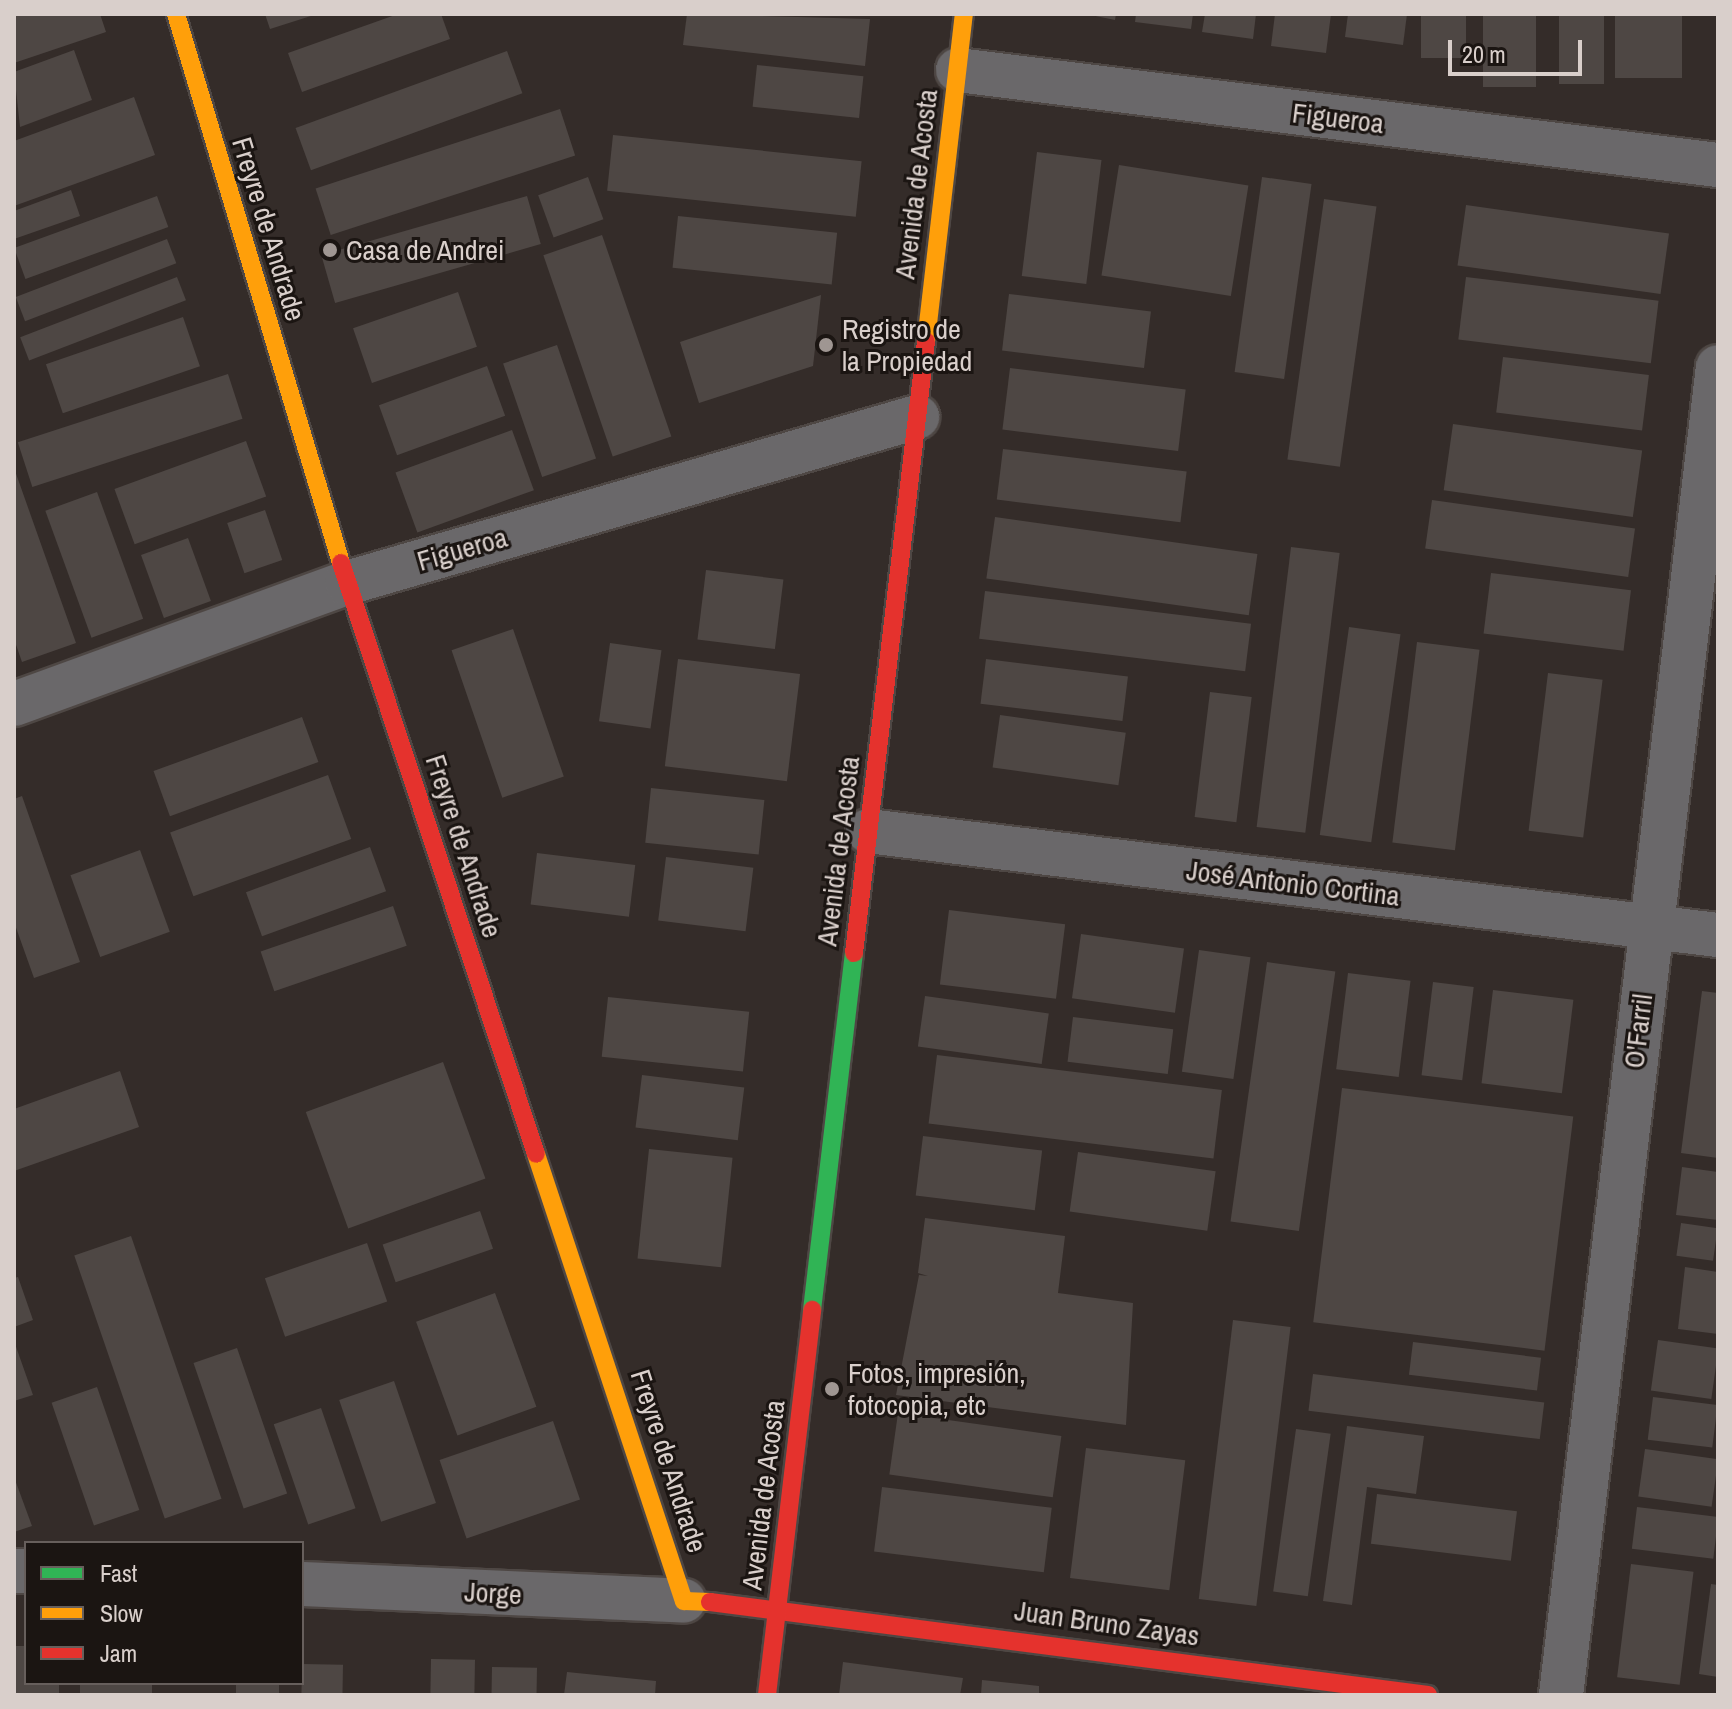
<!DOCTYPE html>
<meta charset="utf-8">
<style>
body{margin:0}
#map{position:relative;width:1732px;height:1709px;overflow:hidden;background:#342c29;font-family:"Archivo Narrow",sans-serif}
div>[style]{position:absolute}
.building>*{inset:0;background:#4e4744;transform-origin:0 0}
.roads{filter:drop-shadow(2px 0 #4e4744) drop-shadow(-2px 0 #4e4744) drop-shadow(0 2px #4e4744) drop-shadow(0 -2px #4e4744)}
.street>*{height:44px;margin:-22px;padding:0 22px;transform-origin:22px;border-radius:22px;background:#6a686a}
.fast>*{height:18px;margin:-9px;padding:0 9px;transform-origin:9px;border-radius:9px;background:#30b455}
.slow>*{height:18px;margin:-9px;padding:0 9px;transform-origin:9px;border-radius:9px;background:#ff9f0a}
.jam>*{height:18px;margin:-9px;padding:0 9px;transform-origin:9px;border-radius:9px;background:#e5322d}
.dots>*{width:22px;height:22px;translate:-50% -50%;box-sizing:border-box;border:4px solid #1b1512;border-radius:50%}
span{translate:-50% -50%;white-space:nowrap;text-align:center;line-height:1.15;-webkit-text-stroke:6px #1b1512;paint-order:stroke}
.street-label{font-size:28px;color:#d9cfcb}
.poi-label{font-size:28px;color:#d9cfcb}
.left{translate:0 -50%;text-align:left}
.frame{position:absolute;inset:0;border:16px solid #d9cfcb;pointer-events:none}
.legend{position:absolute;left:24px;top:1541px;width:280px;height:144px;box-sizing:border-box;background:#1b1512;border:2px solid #675f5c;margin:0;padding:10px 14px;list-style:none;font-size:24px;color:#d9cfcb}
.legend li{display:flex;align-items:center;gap:16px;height:40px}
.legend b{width:40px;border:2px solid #675f5c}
.scale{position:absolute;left:1448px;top:40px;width:134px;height:36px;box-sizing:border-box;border:4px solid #d9cfcb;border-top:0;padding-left:10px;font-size:24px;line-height:28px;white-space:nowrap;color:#d9cfcb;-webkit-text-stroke:6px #1b1512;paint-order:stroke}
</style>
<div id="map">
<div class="building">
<i style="clip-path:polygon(14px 14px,100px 14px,106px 32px,14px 63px)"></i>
<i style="clip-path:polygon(265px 14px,314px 14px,314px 15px,270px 29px)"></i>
<i style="clip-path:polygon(398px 14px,441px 14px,450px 39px,302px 92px,288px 53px)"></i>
<i style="clip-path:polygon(687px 14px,870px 19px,865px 66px,683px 45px)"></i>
<i style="clip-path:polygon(1086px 14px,1116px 14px,1115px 20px)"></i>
<i style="clip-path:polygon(1136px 14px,1193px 14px,1191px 29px,1135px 22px)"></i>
<i style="clip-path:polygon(1205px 14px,1256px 14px,1253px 39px,1202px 32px)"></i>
<i style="clip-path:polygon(1275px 14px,1331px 14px,1326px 53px,1271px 46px)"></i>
<i style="clip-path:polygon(1348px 14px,1407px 14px,1403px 45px,1345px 37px)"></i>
<i style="left:1421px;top:14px;width:45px;height:44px"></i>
<i style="left:1483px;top:14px;width:53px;height:73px"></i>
<i style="left:1559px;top:14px;width:45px;height:70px"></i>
<i style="left:1615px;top:14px;width:67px;height:64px"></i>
<i style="clip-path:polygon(74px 50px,92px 100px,20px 127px,14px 72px)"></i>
<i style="left:507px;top:51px;width:45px;height:225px;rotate:70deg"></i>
<i style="left:757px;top:65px;width:107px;height:42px;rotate:6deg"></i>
<i style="clip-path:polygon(134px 97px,155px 155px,14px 206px,14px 141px)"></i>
<i style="left:560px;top:109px;width:49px;height:257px;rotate:72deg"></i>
<i style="left:613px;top:135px;width:250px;height:56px;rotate:6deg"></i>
<i style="left:1037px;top:152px;width:65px;height:125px;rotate:7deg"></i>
<i style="left:1119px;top:165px;width:131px;height:112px;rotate:9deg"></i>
<i style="left:588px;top:177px;width:45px;height:53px;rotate:70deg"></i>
<i style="left:1262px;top:177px;width:50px;height:197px;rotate:8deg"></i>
<i style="clip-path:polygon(71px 190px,80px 216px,14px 239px,14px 211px)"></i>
<i style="left:157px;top:196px;width:33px;height:152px;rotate:70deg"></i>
<i style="left:527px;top:196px;width:50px;height:214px;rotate:74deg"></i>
<i style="left:1324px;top:199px;width:53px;height:263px;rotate:8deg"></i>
<i style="left:1466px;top:205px;width:205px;height:61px;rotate:8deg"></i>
<i style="left:678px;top:216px;width:160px;height:52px;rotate:6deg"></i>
<i style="left:602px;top:235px;width:213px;height:62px;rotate:71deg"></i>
<i style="left:167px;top:239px;width:26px;height:162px;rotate:69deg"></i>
<i style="left:177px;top:277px;width:25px;height:168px;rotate:69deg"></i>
<i style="left:1466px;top:277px;width:194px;height:63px;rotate:7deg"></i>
<i style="left:458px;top:292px;width:58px;height:111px;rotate:71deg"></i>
<i style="left:1009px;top:294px;width:143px;height:57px;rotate:7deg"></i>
<i style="clip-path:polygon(821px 295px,813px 366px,699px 403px,680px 342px)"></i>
<i style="left:183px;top:317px;width:52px;height:145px;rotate:71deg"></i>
<i style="left:557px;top:345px;width:120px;height:57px;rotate:71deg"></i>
<i style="left:1503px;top:357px;width:147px;height:56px;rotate:7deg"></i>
<i style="left:487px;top:366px;width:53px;height:115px;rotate:70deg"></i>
<i style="left:1010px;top:368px;width:177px;height:62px;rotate:7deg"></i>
<i style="left:228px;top:374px;width:47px;height:221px;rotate:72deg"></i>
<i style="left:1453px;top:424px;width:191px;height:67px;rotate:8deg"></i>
<i style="left:512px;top:430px;width:64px;height:124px;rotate:70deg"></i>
<i style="left:246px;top:441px;width:59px;height:140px;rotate:70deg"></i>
<i style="left:1003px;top:449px;width:185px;height:51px;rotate:7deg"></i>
<i style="clip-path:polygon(14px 468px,76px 643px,22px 662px,14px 639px)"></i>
<i style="left:97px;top:492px;width:135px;height:55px;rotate:70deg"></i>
<i style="left:1432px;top:500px;width:205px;height:49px;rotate:8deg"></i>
<i style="left:265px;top:510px;width:53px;height:40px;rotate:71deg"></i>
<i style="left:995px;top:517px;width:265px;height:62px;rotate:8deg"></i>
<i style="left:188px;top:538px;width:67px;height:50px;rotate:70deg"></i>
<i style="left:1291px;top:547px;width:49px;height:282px;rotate:7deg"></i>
<i style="left:706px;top:570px;width:78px;height:70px;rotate:7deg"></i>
<i style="left:1491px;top:573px;width:141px;height:61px;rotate:7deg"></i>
<i style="left:985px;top:591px;width:268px;height:48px;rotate:7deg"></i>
<i style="left:1349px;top:627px;width:52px;height:210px;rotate:8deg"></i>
<i style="left:513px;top:629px;width:156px;height:65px;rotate:71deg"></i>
<i style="left:1417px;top:642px;width:63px;height:202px;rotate:7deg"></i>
<i style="left:610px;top:643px;width:52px;height:79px;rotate:8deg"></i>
<i style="left:678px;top:659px;width:123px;height:108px;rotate:7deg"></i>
<i style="left:986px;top:659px;width:143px;height:45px;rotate:7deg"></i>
<i style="left:1548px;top:673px;width:55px;height:159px;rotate:7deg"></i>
<i style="left:1210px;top:692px;width:42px;height:126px;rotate:7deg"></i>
<i style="left:1000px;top:715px;width:127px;height:53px;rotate:8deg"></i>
<i style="left:302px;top:717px;width:48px;height:158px;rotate:70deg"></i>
<i style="left:328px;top:775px;width:68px;height:168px;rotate:70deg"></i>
<i style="left:651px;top:788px;width:114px;height:55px;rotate:6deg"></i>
<i style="clip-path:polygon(22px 796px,80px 962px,34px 978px,14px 922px,14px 799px)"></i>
<i style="left:370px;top:847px;width:47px;height:132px;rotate:70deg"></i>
<i style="left:140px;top:850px;width:87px;height:74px;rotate:70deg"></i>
<i style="left:537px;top:853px;width:99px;height:52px;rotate:7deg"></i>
<i style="left:666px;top:857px;width:88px;height:64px;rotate:7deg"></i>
<i style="left:393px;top:906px;width:42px;height:140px;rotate:71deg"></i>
<i style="left:949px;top:910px;width:117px;height:75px;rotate:7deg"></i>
<i style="left:1081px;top:934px;width:104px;height:65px;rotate:8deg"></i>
<i style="left:1199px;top:950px;width:52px;height:123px;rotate:8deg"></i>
<i style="left:1267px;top:962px;width:69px;height:262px;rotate:8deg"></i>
<i style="left:1348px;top:973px;width:63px;height:97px;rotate:7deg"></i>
<i style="left:1433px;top:982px;width:41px;height:94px;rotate:7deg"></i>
<i style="left:1493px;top:990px;width:81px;height:94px;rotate:7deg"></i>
<i style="clip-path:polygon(1702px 991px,1718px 993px,1718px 1158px,1681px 1153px)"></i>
<i style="left:925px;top:996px;width:125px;height:51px;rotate:8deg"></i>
<i style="left:608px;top:997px;width:142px;height:60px;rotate:6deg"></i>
<i style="left:1073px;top:1017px;width:101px;height:45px;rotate:7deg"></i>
<i style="left:937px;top:1055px;width:287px;height:69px;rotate:7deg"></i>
<i style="left:443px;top:1062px;width:124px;height:146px;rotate:70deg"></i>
<i style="clip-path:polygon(120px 1071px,139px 1127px,14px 1171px,14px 1109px)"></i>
<i style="left:642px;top:1075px;width:103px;height:53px;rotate:7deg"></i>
<i style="left:1342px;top:1088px;width:233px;height:236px;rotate:7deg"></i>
<i style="left:923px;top:1136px;width:120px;height:60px;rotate:7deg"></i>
<i style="left:649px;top:1149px;width:84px;height:110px;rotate:6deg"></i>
<i style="left:1078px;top:1152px;width:139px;height:60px;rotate:8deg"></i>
<i style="clip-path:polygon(1682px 1167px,1718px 1172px,1718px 1220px,1676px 1215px)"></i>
<i style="left:480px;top:1211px;width:40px;height:103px;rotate:71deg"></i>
<i style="clip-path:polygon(925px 1218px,1065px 1236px,1058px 1293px,1133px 1303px,1126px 1425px,896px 1395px,919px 1275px,928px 1276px,918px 1273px)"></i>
<i style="left:1681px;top:1223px;width:37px;height:33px;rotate:8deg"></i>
<i style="left:131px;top:1236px;width:278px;height:60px;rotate:71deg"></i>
<i style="left:367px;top:1243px;width:62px;height:108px;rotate:71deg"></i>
<i style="clip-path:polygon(1685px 1267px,1718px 1272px,1718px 1334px,1678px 1329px)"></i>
<i style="clip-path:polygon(18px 1277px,33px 1320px,14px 1327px,14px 1278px)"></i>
<i style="left:495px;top:1293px;width:121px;height:84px;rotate:70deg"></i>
<i style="left:1233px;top:1320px;width:58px;height:281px;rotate:7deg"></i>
<i style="left:1658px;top:1340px;width:61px;height:51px;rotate:8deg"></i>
<i style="clip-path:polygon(14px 1341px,33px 1395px,14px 1401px)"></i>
<i style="left:1413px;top:1342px;width:129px;height:33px;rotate:7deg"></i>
<i style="left:237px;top:1348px;width:154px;height:46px;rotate:71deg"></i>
<i style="left:1313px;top:1374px;width:233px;height:37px;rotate:7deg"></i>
<i style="left:394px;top:1381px;width:129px;height:58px;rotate:71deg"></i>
<i style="left:97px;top:1387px;width:130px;height:48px;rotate:71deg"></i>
<i style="left:1653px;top:1397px;width:65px;height:43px;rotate:7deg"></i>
<i style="left:321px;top:1408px;width:106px;height:50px;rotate:71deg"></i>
<i style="left:898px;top:1413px;width:165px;height:62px;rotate:8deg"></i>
<i style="left:553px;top:1421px;width:83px;height:120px;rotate:71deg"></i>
<i style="clip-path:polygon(1347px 1426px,1424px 1436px,1416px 1494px,1367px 1487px,1352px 1605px,1323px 1601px)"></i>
<i style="left:1296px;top:1429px;width:35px;height:164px;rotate:8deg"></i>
<i style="left:1086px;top:1448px;width:100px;height:131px;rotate:7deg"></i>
<i style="left:1645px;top:1449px;width:74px;height:48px;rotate:8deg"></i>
<i style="clip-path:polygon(14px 1477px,32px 1526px,14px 1532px)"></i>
<i style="left:882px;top:1487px;width:171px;height:65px;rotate:7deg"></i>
<i style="left:1377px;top:1494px;width:141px;height:50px;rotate:7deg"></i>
<i style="left:1637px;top:1507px;width:82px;height:42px;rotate:7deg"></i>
<i style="left:1631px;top:1564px;width:63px;height:114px;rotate:7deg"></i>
<i style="clip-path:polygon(1711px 1584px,1718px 1585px,1718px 1677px,1699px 1674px)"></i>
<i style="clip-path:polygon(14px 1646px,26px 1646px,26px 1683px,59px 1683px,59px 1695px,14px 1695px)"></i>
<i style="left:431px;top:1659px;width:44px;height:36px;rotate:1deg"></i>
<i style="clip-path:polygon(843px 1662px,963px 1678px,960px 1695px,839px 1695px)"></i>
<i style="left:302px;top:1664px;width:41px;height:31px;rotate:1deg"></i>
<i style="left:492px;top:1667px;width:45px;height:28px;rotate:1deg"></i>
<i style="clip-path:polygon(567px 1672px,656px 1681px,655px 1695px,564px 1695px)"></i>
<i style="clip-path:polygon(982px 1680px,1039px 1686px,1039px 1695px,981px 1695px)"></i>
<i style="left:80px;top:1683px;width:72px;height:12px"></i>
<i style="left:236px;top:1683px;width:43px;height:12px"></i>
</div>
<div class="roads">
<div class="street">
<i style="left:958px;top:70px;width:766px;rotate:7.13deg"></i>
<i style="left:14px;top:704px;width:354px;rotate:-20deg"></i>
<i style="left:347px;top:583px;width:594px;rotate:-16.24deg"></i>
<i style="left:868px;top:831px;width:856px;rotate:6.98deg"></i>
<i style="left:14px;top:1571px;width:12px"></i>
<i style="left:302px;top:1584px;width:382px;rotate:2.5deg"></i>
<i style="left:1561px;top:1695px;width:1337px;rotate:-83.26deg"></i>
</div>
<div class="fast">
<i style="left:812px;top:1310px;width:359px;rotate:-83.3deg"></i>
</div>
<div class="slow">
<i style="left:176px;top:14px;width:573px;rotate:73.27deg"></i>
<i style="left:926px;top:341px;width:329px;rotate:-83.4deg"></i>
<i style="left:536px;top:1154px;width:471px;rotate:71.7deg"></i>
<i style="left:684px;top:1601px;width:26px;rotate:2deg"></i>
</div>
<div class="jam">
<i style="left:341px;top:563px;width:622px;rotate:71.74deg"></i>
<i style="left:854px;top:953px;width:616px;rotate:-83.29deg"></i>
<i style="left:710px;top:1602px;width:724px;rotate:7.38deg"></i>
<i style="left:767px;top:1695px;width:388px;rotate:-83.3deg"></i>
</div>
</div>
<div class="dots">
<i style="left:330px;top:250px;background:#9f9692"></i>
<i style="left:826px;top:345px;background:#9f9692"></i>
<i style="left:832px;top:1389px;background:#9f9692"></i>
</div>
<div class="street-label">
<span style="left:1338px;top:118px;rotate:7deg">Figueroa</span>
<span style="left:916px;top:184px;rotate:-83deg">Avenida de Acosta</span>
<span style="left:269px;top:229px;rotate:73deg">Freyre de Andrade</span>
<span style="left:462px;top:549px;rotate:-16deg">Figueroa</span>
<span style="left:464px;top:846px;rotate:72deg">Freyre de Andrade</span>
<span style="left:838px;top:851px;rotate:-83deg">Avenida de Acosta</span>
<span style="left:1293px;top:883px;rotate:7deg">José Antonio Cortina</span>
<span style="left:1638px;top:1031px;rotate:-83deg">O'Farril</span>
<span style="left:669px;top:1461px;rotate:72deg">Freyre de Andrade</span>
<span style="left:763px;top:1495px;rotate:-83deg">Avenida de Acosta</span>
<span style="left:493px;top:1593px;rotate:3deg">Jorge</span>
<span style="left:1107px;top:1623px;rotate:8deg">Juan Bruno Zayas</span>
</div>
<div class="poi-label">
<span class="left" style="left:346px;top:250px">Casa de Andrei</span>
<span class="left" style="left:842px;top:345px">Registro de<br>la Propiedad</span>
<span class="left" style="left:848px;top:1389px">Fotos, impresión,<br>fotocopia, etc</span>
</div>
<div class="frame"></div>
<ul class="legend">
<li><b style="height:10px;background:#30b455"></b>Fast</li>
<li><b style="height:10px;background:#ff9f0a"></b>Slow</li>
<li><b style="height:10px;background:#e5322d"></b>Jam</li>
</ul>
<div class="scale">20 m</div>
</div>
